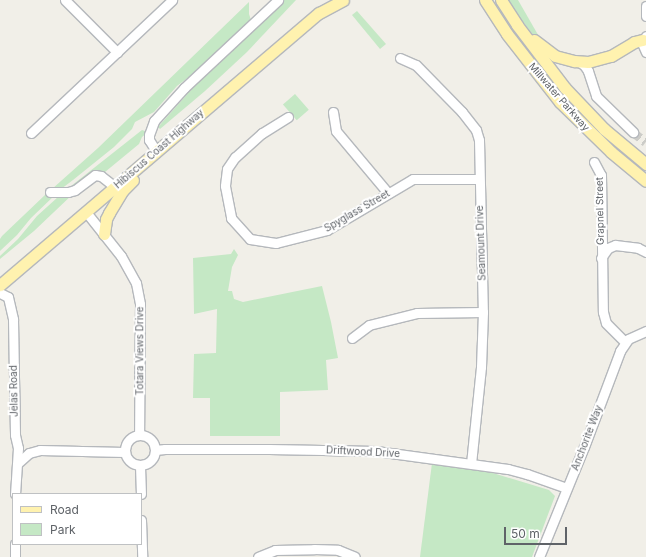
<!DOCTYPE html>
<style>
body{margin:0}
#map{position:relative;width:646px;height:557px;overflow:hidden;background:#f1efe8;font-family:Inter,sans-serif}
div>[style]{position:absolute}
.green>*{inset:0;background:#c5e8c5;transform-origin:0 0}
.minor-tunnel>*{height:9px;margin-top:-4.5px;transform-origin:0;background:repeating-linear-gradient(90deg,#ccccc8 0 9px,transparent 0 13.5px)}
.roads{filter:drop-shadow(1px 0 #b5b8bc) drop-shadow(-1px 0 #b5b8bc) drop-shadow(0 1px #b5b8bc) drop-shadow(0 -1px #b5b8bc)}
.minor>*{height:9px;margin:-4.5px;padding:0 4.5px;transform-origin:4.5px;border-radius:4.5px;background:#fff}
.minor>.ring{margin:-4.5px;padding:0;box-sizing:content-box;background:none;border:9px solid #fff;border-radius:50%}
.major>*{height:11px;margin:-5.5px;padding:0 5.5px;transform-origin:5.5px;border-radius:5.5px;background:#fff2af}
span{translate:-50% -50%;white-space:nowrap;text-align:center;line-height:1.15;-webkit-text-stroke:4px #fff;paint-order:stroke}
.street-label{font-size:10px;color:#5f6368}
.legend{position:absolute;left:12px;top:493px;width:130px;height:52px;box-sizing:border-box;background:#fff;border:1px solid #bfc1c3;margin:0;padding:5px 7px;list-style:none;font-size:12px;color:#5f6368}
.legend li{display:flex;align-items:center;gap:8px;height:20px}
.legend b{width:20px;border:1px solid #bfc1c3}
.scale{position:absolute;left:504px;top:527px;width:63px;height:18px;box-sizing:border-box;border:2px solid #5f6368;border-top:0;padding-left:5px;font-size:12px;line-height:14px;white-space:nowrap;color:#5f6368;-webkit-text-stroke:3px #fff;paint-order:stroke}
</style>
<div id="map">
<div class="green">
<i style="clip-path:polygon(281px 0,296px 0,247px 52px,205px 91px,160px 129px,158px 127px,215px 63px)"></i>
<i style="clip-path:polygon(506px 0,518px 0,541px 40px,534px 36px)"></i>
<i style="clip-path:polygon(249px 2px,249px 14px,251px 20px,198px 70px,177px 86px,154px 112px,135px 122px,132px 129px,114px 147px,73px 180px,61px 189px,52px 189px,98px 148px)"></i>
<i style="clip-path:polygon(357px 11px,386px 44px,380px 49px,352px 15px)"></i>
<i style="left:295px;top:94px;width:21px;height:16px;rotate:49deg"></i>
<i style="clip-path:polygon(142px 130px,148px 132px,142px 137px,139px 144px,105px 172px,97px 171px,90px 174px,72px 190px,66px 190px)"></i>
<i style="clip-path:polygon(74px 193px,34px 231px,0 259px,0 256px,18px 239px,37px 216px,58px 197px)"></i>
<i style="clip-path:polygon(45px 195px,55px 195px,31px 218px,17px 235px,0 251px,0 239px,2px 236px)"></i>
<i style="clip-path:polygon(234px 249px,238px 255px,232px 267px,228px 291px,232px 291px,234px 299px,243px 302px,322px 286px,331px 322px,338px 358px,326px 360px,328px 390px,280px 392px,280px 436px,210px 436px,210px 398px,193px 398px,194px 354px,216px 353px,217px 309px,194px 314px,193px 258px,231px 254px)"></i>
<i style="clip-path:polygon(432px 463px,483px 470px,549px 490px,555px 496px,532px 557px,420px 557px)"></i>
</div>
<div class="minor-tunnel">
<i style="left:633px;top:132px;width:16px;rotate:38deg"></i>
</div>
<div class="roads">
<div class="minor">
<i style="left:65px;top:0;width:74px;rotate:45deg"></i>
<i style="left:646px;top:6px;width:10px;rotate:90deg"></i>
<i style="left:646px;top:36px;width:8px;rotate:120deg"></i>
<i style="left:642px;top:43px;width:10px;rotate:66deg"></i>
<i style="left:400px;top:58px;width:17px;rotate:24deg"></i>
<i style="left:416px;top:65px;width:66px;rotate:45.6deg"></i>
<i style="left:462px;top:112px;width:23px;rotate:52deg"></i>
<i style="left:476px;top:130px;width:10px;rotate:73deg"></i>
<i style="left:479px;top:140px;width:172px;rotate:88.7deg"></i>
<i style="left:483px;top:312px;width:55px;rotate:92.1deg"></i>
<i style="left:481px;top:367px;width:97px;rotate:95.9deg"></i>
<i style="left:578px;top:61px;width:7px;rotate:34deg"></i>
<i style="left:584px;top:65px;width:7px;rotate:56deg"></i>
<i style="left:588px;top:71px;width:26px;rotate:72deg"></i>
<i style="left:596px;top:96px;width:52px;rotate:44.2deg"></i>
<i style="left:333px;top:112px;width:19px;rotate:81deg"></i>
<i style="left:336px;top:131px;width:81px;rotate:50deg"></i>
<i style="left:288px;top:117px;width:31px;rotate:148deg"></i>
<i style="left:262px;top:133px;width:36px;rotate:138deg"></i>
<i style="left:235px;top:157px;width:14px;rotate:124deg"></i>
<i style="left:227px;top:169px;width:17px;rotate:97deg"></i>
<i style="left:225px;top:186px;width:33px;rotate:79deg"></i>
<i style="left:231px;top:218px;width:28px;rotate:48deg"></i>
<i style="left:250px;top:239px;width:26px;rotate:9deg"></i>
<i style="left:276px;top:243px;width:53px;rotate:-14.3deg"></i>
<i style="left:327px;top:230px;width:100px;rotate:-30.7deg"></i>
<i style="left:413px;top:179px;width:66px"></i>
<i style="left:31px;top:133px;width:194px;rotate:-43.3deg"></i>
<i style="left:156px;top:151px;width:13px;rotate:-122deg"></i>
<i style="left:149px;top:140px;width:5px;rotate:-90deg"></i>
<i style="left:149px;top:135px;width:15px;rotate:-70deg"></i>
<i style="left:154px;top:121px;width:45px;rotate:-47.7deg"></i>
<i style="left:184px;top:88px;width:129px;rotate:-43.1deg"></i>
<i style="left:594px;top:162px;width:15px;rotate:62deg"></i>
<i style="left:601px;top:175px;width:137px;rotate:89.2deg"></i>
<i style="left:603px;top:312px;width:11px;rotate:75deg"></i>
<i style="left:606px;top:323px;width:27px;rotate:45deg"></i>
<i style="left:50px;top:192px;width:18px"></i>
<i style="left:68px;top:192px;width:7px;rotate:-16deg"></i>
<i style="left:75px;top:190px;width:25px;rotate:-37deg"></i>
<i style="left:95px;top:175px;width:6px;rotate:9deg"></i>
<i style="left:101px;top:176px;width:18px;rotate:38deg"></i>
<i style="left:86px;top:212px;width:56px;rotate:51.5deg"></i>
<i style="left:121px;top:256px;width:31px;rotate:61deg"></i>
<i style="left:136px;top:283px;width:21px;rotate:79deg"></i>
<i style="left:140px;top:304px;width:131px;rotate:90.4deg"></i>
<i style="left:601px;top:258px;width:12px;rotate:-55deg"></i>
<i style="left:608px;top:248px;width:8px;rotate:-23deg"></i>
<i style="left:615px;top:245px;width:23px;rotate:7deg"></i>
<i style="left:638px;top:248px;width:9px;rotate:27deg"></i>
<i style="left:0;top:293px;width:9px;rotate:27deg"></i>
<i style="left:8px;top:297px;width:23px;rotate:77deg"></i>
<i style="left:13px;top:319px;width:116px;rotate:89deg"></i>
<i style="left:15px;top:435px;width:13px;rotate:77deg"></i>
<i style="left:18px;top:448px;width:46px;rotate:93.7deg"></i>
<i style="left:352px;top:338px;width:21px;rotate:-37deg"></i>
<i style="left:369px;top:325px;width:49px;rotate:-14deg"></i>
<i style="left:417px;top:313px;width:66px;rotate:-0.9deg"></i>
<i class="ring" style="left:125px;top:435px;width:21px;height:21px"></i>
<i style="left:155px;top:450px;width:10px;rotate:-6deg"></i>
<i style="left:165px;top:449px;width:104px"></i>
<i style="left:269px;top:449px;width:107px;rotate:1.1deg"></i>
<i style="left:376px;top:451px;width:133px;rotate:7.8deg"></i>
<i style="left:508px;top:469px;width:20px;rotate:15deg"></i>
<i style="left:527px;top:474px;width:42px;rotate:19.3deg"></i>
<i style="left:18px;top:463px;width:15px;rotate:-42deg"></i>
<i style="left:29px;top:453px;width:11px;rotate:-15deg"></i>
<i style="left:40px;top:450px;width:84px;rotate:1.4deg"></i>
<i style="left:140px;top:466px;width:28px;rotate:88deg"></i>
<i style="left:141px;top:520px;width:37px;rotate:88deg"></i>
<i style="left:15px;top:544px;width:13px;rotate:90deg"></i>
<i style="left:258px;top:557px;width:18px;rotate:-22deg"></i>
<i style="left:275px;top:550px;width:39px;rotate:-1deg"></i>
<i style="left:314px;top:549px;width:24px;rotate:2deg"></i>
<i style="left:338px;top:550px;width:18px;rotate:22deg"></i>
<i style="left:539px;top:557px;width:119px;rotate:-67.8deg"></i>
<i style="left:584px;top:447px;width:103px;rotate:-69.4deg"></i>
<i style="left:620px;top:351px;width:14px;rotate:-56deg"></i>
<i style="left:628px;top:339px;width:20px;rotate:-24deg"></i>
</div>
<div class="major">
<i style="left:485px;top:0;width:40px;rotate:57.1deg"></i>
<i style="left:507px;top:34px;width:86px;rotate:52.1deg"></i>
<i style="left:560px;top:102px;width:71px;rotate:44.4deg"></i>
<i style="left:611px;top:152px;width:45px;rotate:39.6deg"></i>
<i style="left:501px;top:0;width:30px;rotate:57deg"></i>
<i style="left:517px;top:25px;width:79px;rotate:52.7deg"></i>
<i style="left:565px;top:88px;width:57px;rotate:46.4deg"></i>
<i style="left:604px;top:129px;width:55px;rotate:39.8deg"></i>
<i style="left:534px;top:40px;width:26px;rotate:37deg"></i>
<i style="left:555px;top:56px;width:20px;rotate:15deg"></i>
<i style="left:574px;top:61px;width:14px;rotate:4deg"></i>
<i style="left:588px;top:62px;width:24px;rotate:-15deg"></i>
<i style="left:611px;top:56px;width:27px;rotate:-31deg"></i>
<i style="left:634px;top:42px;width:9px;rotate:-13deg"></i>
<i style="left:104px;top:234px;width:15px;rotate:-82deg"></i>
<i style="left:106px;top:219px;width:7px;rotate:-63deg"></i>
<i style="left:109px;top:213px;width:27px;rotate:-59deg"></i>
<i style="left:123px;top:190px;width:14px;rotate:-45deg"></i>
<i style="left:0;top:285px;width:419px;rotate:-40.5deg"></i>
<i style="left:319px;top:13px;width:27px;rotate:-28deg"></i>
</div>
</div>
<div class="street-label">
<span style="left:559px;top:97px;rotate:49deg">Millwater Parkway</span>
<span style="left:159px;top:149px;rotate:-41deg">Hibiscus Coast Highway</span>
<span style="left:357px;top:211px;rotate:-30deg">Spyglass Street</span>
<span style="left:600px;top:211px;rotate:-91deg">Grapnel Street</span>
<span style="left:481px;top:243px;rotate:-92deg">Seamount Drive</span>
<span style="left:140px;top:351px;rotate:-90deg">Totara Views Drive</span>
<span style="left:14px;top:391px;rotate:-91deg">Jelas Road</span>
<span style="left:587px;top:438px;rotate:-69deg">Anchorite Way</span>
<span style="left:363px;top:452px;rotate:3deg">Driftwood Drive</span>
</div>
<ul class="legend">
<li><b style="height:5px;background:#fff2af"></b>Road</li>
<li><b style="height:11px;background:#c5e8c5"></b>Park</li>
</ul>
<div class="scale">50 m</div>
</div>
